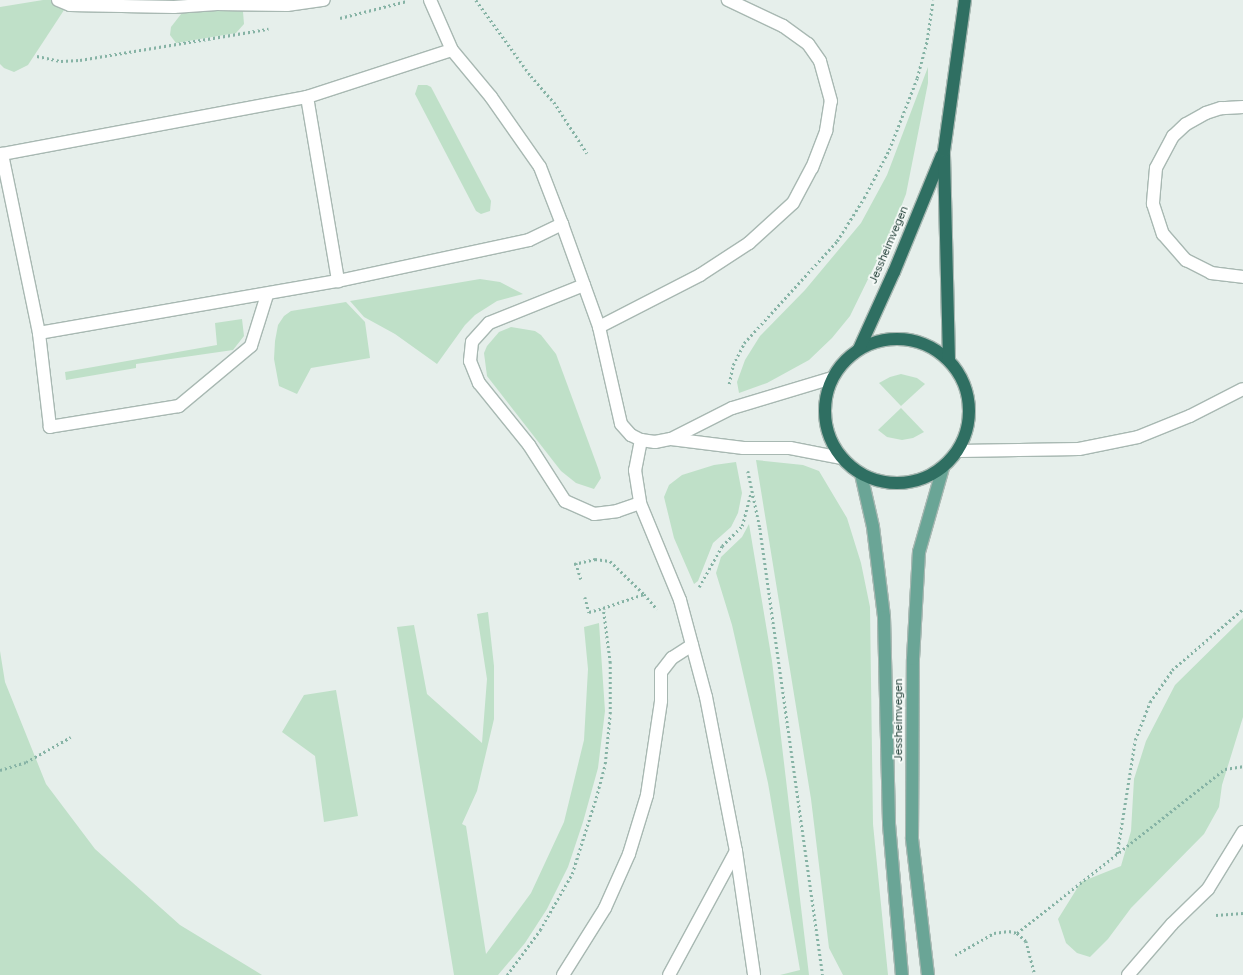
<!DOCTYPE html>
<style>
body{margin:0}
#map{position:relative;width:1243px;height:975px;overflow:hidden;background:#e6efeb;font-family:Figtree,sans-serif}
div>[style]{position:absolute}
.green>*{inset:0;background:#bfe0c8}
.path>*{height:2.5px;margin-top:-1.25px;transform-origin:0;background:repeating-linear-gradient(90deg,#86b3a5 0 2px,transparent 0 5px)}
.roads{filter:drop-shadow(1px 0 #a8b8b2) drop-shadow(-1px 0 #a8b8b2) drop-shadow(0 1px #a8b8b2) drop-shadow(0 -1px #a8b8b2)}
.lane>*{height:12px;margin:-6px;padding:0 6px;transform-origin:6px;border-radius:6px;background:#fff}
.street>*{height:12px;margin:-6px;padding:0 6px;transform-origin:6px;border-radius:6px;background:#fff}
.primary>*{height:12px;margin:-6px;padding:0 6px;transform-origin:6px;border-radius:6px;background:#6aa596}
.highway>*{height:12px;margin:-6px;padding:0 6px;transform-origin:6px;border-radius:6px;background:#2f6f62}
.highway>.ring{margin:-6px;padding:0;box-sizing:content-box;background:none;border:12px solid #2f6f62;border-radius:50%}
span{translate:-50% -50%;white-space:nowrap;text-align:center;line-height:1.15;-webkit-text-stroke:3.5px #f7fbf9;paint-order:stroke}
.street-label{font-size:12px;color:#24423a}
</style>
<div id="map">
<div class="green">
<i style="clip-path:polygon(43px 0,66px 0,66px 7px,28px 65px,14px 72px,4px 68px,0 64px,0 7px)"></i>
<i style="clip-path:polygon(192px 0,242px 0,244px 24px,236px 33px,176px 43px,170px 35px,171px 27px)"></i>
<i style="clip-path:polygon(928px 67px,928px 83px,906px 194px,892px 230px,850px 316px,832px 338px,809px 360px,767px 383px,739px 393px,737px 382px,745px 360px,760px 336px,805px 290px,861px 223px,887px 175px)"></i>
<i style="clip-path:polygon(418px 85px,427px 85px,431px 87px,491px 201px,490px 211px,481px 214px,476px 211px,415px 94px)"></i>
<i style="clip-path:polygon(480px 279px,500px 282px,523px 294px,497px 301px,475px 315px,465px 325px,437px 364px,395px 334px,364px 317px,350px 301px)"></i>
<i style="clip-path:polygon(346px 302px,365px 322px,370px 358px,311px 368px,297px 394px,279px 386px,274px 359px,275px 341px,278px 325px,284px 316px,291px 311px)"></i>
<i style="clip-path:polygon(242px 319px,244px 336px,233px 350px,136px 364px,136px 368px,66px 380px,65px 372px,217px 345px,215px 323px)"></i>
<i style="clip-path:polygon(511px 327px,535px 331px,541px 335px,556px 354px,598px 468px,601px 478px,594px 489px,576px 483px,561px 471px,487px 376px,484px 353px,487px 346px,499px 332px)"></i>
<i style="clip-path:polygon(901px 374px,917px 378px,925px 384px,901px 406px,879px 383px,890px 377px)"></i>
<i style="clip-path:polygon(901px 408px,924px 432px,913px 438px,902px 440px,887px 437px,878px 430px)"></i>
<i style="clip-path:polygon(756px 460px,803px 465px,819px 471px,847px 518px,861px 563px,870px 607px,873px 824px,888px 975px,843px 975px,829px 948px,811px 799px)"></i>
<i style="clip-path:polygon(736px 462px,742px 493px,738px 513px,731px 527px,713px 543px,698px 581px,694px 584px,674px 538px,664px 497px,669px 485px,682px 475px,714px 465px)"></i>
<i style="clip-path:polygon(749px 524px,772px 661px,809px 975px,780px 975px,800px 970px,768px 783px,732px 625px,716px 573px,721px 557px,742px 537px)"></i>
<i style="clip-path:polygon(488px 612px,494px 666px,494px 719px,477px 791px,462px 824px,466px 826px,486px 954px,531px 893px,564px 822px,584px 740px,588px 669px,584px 627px,599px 623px,605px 711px,598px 768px,583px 822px,568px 867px,547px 909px,525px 943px,498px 975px,454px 975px,397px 627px,414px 625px,427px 694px,482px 743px,487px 679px,477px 614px)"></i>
<i style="clip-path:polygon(1243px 618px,1243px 717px,1222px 785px,1219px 807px,1204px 834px,1131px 908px,1108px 939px,1090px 957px,1077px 953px,1066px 943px,1058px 919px,1081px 882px,1121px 866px,1131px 831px,1134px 779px,1146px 741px,1175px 685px)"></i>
<i style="clip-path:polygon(0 651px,5px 682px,46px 784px,95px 849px,180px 925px,262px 975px,0 975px)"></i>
<i style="clip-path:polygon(336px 690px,358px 816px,324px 822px,315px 756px,282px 732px,304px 695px)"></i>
</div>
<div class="path">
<i style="left:476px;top:0;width:94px;rotate:54.1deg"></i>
<i style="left:531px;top:76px;width:35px;rotate:49deg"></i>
<i style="left:554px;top:102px;width:61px;rotate:57.1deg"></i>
<i style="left:340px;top:18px;width:69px;rotate:-14.2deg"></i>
<i style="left:37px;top:56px;width:25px;rotate:12deg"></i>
<i style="left:61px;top:61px;width:19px;rotate:-3deg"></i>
<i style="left:80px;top:60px;width:191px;rotate:-9.4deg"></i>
<i style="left:729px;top:384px;width:19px;rotate:-78deg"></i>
<i style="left:733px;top:365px;width:25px;rotate:-63deg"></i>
<i style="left:744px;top:343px;width:138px;rotate:-47.6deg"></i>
<i style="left:837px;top:241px;width:51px;rotate:-57.9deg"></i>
<i style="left:864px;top:198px;width:54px;rotate:-62.5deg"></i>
<i style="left:889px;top:150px;width:77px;rotate:-68.7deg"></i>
<i style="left:917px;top:78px;width:39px;rotate:-75deg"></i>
<i style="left:927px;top:40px;width:40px;rotate:-81.5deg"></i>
<i style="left:748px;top:471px;width:58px;rotate:78.1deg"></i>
<i style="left:760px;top:528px;width:451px;rotate:82deg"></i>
<i style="left:576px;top:563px;width:17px;rotate:73deg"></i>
<i style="left:574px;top:564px;width:22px;rotate:-13deg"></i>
<i style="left:595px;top:559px;width:15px;rotate:8deg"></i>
<i style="left:610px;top:561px;width:47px;rotate:44.1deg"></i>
<i style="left:699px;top:587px;width:47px;rotate:-60.7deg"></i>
<i style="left:722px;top:546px;width:28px;rotate:-45deg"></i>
<i style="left:742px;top:526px;width:35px;rotate:-75deg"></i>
<i style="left:585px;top:597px;width:16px;rotate:75deg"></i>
<i style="left:589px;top:612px;width:15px;rotate:-16deg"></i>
<i style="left:0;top:770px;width:27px;rotate:-17deg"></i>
<i style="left:26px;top:762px;width:51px;rotate:-29.1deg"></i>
<i style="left:1117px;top:854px;width:115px;rotate:-81deg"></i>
<i style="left:1135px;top:740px;width:41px;rotate:-68.5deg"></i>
<i style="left:1150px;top:702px;width:39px;rotate:-55deg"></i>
<i style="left:1172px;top:670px;width:94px;rotate:-40.7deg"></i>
<i style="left:1216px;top:915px;width:27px;rotate:-4deg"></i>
<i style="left:1017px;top:933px;width:265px;rotate:-38.3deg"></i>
<i style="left:1225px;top:769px;width:18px;rotate:-9deg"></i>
<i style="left:955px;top:955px;width:45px;rotate:-29.4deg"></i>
<i style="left:994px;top:933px;width:15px;rotate:-8deg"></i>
<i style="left:1009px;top:931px;width:8px;rotate:14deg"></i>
<i style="left:1017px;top:933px;width:12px;rotate:42deg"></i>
<i style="left:1026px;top:941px;width:35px;rotate:75deg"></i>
<i style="left:507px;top:975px;width:56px;rotate:-53.7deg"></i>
<i style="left:540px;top:930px;width:64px;rotate:-60.3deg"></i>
<i style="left:572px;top:874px;width:80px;rotate:-72.5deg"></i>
<i style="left:596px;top:798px;width:35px;rotate:-75deg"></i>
<i style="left:605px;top:764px;width:50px;rotate:-84.3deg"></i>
<i style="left:610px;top:714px;width:51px;rotate:-90deg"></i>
<i style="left:610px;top:663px;width:55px;rotate:-97.3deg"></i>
<i style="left:603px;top:608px;width:43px;rotate:-18.9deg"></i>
<i style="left:644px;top:594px;width:20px;rotate:49deg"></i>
</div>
<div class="roads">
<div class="lane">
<i style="left:307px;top:97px;width:187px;rotate:80.4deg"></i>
<i style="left:338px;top:281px;width:195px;rotate:-12.1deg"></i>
<i style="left:1243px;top:107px;width:22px;rotate:177deg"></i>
<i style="left:1221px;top:108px;width:16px;rotate:162deg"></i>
<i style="left:1206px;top:113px;width:23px;rotate:151deg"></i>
<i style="left:1186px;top:124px;width:18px;rotate:137deg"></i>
<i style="left:1173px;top:136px;width:36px;rotate:118deg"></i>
<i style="left:1156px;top:168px;width:36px;rotate:95deg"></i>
<i style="left:1153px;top:204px;width:32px;rotate:72deg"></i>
<i style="left:1163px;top:234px;width:35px;rotate:49deg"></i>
<i style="left:1186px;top:260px;width:28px;rotate:27deg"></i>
<i style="left:1211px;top:273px;width:32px;rotate:7deg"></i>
<i style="left:584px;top:285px;width:102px;rotate:158.2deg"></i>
<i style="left:489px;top:323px;width:25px;rotate:132deg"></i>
<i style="left:472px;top:342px;width:19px;rotate:96deg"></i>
<i style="left:470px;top:361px;width:24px;rotate:68deg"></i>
<i style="left:479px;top:383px;width:80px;rotate:51.1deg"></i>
<i style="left:529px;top:445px;width:67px;rotate:57.3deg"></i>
<i style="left:565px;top:501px;width:32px;rotate:24deg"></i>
<i style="left:594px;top:514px;width:23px;rotate:-7deg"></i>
<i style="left:617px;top:511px;width:24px;rotate:-19deg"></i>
<i style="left:267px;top:295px;width:53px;rotate:107.4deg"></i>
<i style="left:251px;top:346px;width:94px;rotate:140.2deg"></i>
<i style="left:179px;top:406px;width:131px;rotate:170.8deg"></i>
<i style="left:50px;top:427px;width:95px;rotate:-96.7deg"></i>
<i style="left:39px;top:333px;width:183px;rotate:-101.7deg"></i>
<i style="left:2px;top:154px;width:310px;rotate:-10.6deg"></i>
<i style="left:307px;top:97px;width:152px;rotate:-18deg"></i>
<i style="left:39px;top:333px;width:303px;rotate:-9.9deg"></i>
<i style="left:959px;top:451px;width:120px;rotate:-1deg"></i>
<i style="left:1079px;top:449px;width:60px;rotate:-11.5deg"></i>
<i style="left:1138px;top:437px;width:56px;rotate:-22deg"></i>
<i style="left:1190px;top:416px;width:59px;rotate:-27deg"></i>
<i style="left:563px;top:975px;width:79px;rotate:-57.9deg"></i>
<i style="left:605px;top:908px;width:59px;rotate:-66deg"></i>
<i style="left:629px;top:854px;width:62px;rotate:-73deg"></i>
<i style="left:647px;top:795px;width:95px;rotate:-81.5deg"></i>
<i style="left:661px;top:701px;width:29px;rotate:-90deg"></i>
<i style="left:661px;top:672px;width:18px;rotate:-52deg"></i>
<i style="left:672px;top:658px;width:24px;rotate:-33deg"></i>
<i style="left:669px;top:975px;width:141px;rotate:-61.6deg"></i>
<i style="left:1128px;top:975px;width:67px;rotate:-49.2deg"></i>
<i style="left:1172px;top:924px;width:50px;rotate:-44.2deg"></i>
<i style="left:1208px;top:889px;width:67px;rotate:-58.4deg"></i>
</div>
<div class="street">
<i style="left:58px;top:0;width:13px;rotate:23deg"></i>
<i style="left:70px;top:5px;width:104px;rotate:1.1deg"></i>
<i style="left:174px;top:7px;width:43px;rotate:-4deg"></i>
<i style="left:217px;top:4px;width:70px;rotate:0.8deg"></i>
<i style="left:287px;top:5px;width:37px;rotate:-8deg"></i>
<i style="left:430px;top:0;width:55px;rotate:66.3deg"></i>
<i style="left:452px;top:50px;width:61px;rotate:50.3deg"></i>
<i style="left:491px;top:97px;width:85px;rotate:55deg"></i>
<i style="left:540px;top:167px;width:61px;rotate:68.9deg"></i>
<i style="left:529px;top:240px;width:37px;rotate:-26deg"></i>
<i style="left:562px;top:224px;width:109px;rotate:70.2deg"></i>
<i style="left:599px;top:327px;width:99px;rotate:77.2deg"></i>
<i style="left:621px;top:424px;width:15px;rotate:48deg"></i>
<i style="left:631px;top:435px;width:11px;rotate:27deg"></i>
<i style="left:641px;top:440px;width:14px;rotate:8deg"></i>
<i style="left:655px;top:442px;width:16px;rotate:-11deg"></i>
<i style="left:599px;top:327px;width:114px;rotate:-27.2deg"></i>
<i style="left:700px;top:275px;width:59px;rotate:-33.1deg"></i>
<i style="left:749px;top:243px;width:59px;rotate:-42.3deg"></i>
<i style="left:793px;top:203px;width:40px;rotate:-62deg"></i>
<i style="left:812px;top:168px;width:40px;rotate:-69deg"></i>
<i style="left:826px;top:131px;width:30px;rotate:-81deg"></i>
<i style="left:831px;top:101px;width:41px;rotate:-105.4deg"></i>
<i style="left:820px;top:61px;width:21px;rotate:-125deg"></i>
<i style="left:808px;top:44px;width:31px;rotate:-144deg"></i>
<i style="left:783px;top:26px;width:61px;rotate:-154.7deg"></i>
<i style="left:832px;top:378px;width:104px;rotate:163.3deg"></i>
<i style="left:732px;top:408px;width:68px;rotate:153.1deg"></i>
<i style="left:671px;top:439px;width:73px;rotate:7.1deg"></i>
<i style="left:743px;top:448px;width:47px"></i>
<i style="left:790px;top:448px;width:53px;rotate:10.9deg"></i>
<i style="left:641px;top:440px;width:31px;rotate:101deg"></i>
<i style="left:635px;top:470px;width:33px;rotate:81deg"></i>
<i style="left:640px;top:503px;width:105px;rotate:67.6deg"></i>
<i style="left:680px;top:600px;width:100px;rotate:75deg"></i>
<i style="left:706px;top:697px;width:157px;rotate:79deg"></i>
<i style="left:736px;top:851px;width:125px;rotate:81.7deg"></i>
</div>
<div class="primary">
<i style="left:861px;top:474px;width:54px;rotate:77.2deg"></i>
<i style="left:873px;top:527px;width:91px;rotate:83deg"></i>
<i style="left:884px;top:617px;width:207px;rotate:88.6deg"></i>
<i style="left:889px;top:824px;width:152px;rotate:85.1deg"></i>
<i style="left:928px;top:975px;width:138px;rotate:-96.7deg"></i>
<i style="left:912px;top:838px;width:179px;rotate:-89.7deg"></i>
<i style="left:913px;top:659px;width:107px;rotate:-86.8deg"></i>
<i style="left:919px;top:552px;width:87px;rotate:-74.1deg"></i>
</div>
<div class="highway">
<i class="ring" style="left:825px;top:339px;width:132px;height:132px"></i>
<i style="left:859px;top:349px;width:85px;rotate:-65.6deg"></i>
<i style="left:894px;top:272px;width:126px;rotate:-67.7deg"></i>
<i style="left:949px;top:360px;width:209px;rotate:-91.4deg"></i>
<i style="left:944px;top:151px;width:152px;rotate:-82.1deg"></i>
</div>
</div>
<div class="street-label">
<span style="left:889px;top:245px;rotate:-67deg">Jessheimvegen</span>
<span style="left:899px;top:720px;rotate:-90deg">Jessheimvegen</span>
</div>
</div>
